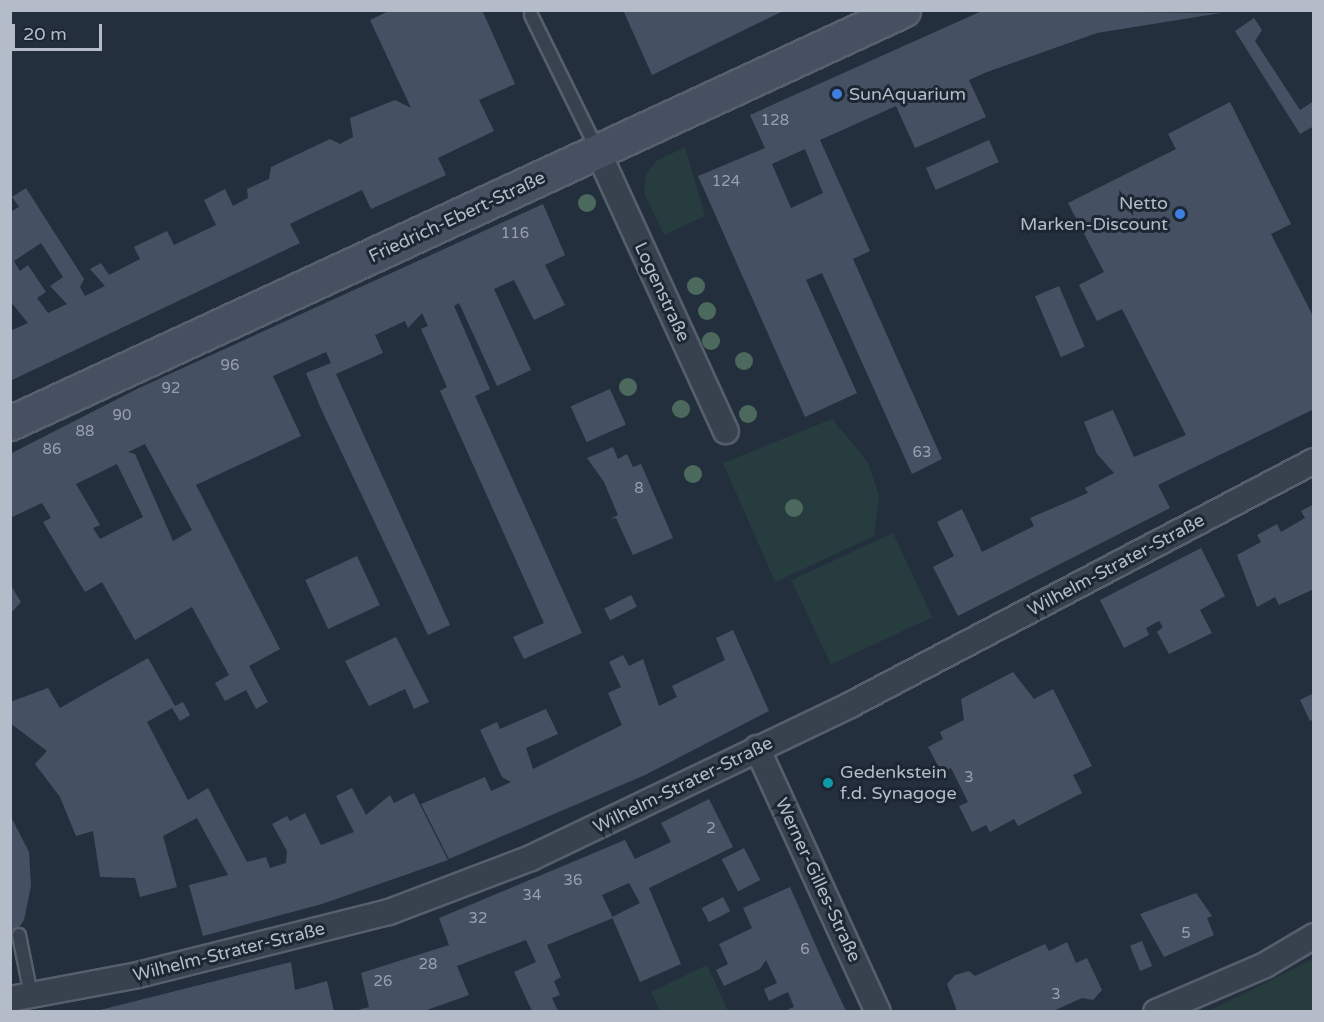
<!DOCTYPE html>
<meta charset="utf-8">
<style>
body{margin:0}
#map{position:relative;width:1324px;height:1022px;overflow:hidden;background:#242f3e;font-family:"Varela Round",sans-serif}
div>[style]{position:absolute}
.green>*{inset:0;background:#263c3f;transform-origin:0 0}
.building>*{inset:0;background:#455162;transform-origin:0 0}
.roads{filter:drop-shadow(2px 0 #565f6c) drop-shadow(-2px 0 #565f6c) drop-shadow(0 2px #565f6c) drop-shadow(0 -2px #565f6c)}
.service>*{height:12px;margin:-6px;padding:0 6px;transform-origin:6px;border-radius:6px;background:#38414e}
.minor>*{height:24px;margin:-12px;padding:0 12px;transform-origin:12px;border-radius:12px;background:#38414e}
.secondary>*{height:33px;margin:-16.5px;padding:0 16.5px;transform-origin:16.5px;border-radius:16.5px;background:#465061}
.trees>*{width:18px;height:18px;margin:-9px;border-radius:50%;background:#4b6a5d}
.dots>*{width:16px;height:16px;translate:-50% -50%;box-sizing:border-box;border:3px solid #1d2633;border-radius:50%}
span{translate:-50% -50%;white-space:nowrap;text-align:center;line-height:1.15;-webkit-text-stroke:6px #1d2633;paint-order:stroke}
.number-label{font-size:15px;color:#98a1af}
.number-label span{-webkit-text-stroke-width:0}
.poi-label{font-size:18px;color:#b4bcc9}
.left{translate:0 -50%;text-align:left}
.right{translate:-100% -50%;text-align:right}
.street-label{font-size:18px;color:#b4bcc9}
.frame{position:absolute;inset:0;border:12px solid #b4bcc9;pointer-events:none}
.scale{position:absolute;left:12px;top:24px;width:90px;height:27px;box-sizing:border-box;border:3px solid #b4bcc9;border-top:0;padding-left:8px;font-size:18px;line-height:21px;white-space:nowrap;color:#b4bcc9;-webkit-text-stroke:4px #1d2633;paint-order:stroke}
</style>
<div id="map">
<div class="green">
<i style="clip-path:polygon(685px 147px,705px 216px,664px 235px,644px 193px,646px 175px,656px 161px)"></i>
<i style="clip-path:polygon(832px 419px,868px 462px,879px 496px,874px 536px,775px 582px,723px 463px)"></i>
<i style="left:893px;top:533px;width:93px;height:112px;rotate:65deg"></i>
<i style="clip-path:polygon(1313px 959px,1313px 1011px,1209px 1011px)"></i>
<i style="clip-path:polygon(707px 965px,728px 1011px,660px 1011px,651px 992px)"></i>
</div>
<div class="building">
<i style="clip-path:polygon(evenodd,391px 10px,482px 10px,515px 84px,479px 100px,494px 131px,438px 158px,446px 175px,371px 209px,362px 190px,302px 218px,290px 224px,300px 243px,10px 381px,10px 331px,28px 323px,10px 301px,10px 212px,19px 207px,12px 197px,26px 188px,84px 279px,80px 287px,85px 296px,105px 286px,90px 269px,101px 263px,109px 275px,140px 259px,134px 247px,167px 231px,174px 245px,216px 225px,204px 200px,225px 189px,233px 206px,248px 198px,247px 189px,269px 179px,271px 167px,330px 139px,340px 144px,353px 137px,350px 118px,395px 100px,411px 108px,370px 20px,391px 10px,41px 243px,63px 277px,50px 286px,67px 304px,48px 313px,37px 298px,46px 292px,28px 265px,20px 271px,14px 261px,41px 243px)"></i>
<i style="clip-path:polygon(623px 10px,785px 10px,652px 75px)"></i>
<i style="clip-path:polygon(evenodd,984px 10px,1221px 13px,1097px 33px,987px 72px,969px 80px,986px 117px,915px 148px,896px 106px,820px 140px,870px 251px,853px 259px,942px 459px,912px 474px,822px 273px,806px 280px,857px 393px,805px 417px,698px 176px,765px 148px,750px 115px,984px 10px,805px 149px,823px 193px,791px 208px,772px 164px,805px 149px)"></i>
<i style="clip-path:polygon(1254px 18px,1262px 30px,1255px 41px,1300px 110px,1314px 101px,1314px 126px,1300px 134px,1235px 31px)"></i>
<i style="clip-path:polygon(1230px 102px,1291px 224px,1271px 234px,1314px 318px,1314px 409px,1158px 485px,1170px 508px,958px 616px,933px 567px,954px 556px,937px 522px,962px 509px,982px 552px,1034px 526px,1030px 518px,1088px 493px,1085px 488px,1114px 473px,1097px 454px,1084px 422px,1113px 410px,1134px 457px,1186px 435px,1122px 309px,1097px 321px,1079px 285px,1104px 272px,1068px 203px,1176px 149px,1168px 134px)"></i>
<i style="left:989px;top:140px;width:24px;height:69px;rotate:66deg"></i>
<i style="clip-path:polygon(evenodd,543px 204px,565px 255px,545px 265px,565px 305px,534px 320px,514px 280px,494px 289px,531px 370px,497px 386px,459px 303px,454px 306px,490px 389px,475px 396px,582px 633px,524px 659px,513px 637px,544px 623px,440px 391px,447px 387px,421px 329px,428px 326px,422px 313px,408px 328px,405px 321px,375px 335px,383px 353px,336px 374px,450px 625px,428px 635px,322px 411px,306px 373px,331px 363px,326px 352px,273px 376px,301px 436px,196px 485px,280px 649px,249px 666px,268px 702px,256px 709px,246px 690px,225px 701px,215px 683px,229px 675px,192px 607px,135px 640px,102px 582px,85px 592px,43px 522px,51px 518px,42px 503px,10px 518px,10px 454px,139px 388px,543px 204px,145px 444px,192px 530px,173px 541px,135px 454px,128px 452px,145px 444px,543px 204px,117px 464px,143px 517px,100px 539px,93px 528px,100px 525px,76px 484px,117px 464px)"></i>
<i style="left:1059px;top:286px;width:66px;height:26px;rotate:67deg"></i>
<i style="left:610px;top:389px;width:39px;height:43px;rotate:66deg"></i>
<i style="clip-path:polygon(613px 447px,618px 459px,627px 454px,633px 467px,641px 464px,673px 538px,633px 555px,616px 518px,610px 519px,618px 515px,604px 482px,587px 458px)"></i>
<i style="clip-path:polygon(1314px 504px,1314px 589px,1279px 605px,1275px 597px,1257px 607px,1237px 555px,1261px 542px,1257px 535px,1277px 524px,1281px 532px,1305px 518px,1301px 511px)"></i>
<i style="clip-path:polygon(1201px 548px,1225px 596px,1200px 610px,1212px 633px,1169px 654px,1157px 632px,1163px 627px,1159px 621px,1146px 628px,1149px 635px,1124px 648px,1100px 600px)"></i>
<i style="left:357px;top:556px;width:54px;height:57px;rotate:65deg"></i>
<i style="clip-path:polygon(10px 584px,21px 602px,10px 614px)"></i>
<i style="left:631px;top:595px;width:13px;height:30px;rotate:63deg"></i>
<i style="clip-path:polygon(733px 630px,769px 711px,645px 775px,449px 859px,421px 804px,485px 777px,491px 791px,511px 782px,502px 777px,480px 730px,497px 722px,500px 729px,546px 709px,558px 734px,526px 748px,533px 769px,622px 725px,608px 693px,621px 687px,609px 662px,623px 655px,629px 666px,643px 659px,659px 706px,677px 697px,672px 686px,725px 660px,716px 638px)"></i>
<i style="clip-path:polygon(396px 637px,429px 702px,414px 709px,405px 689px,369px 706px,345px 661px)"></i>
<i style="clip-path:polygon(148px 658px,175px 706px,183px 702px,190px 715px,180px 721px,172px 708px,147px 722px,188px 800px,208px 788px,247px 862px,266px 857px,270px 868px,286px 863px,287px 851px,272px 824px,287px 816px,290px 821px,305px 813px,321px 845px,354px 832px,336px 796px,352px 788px,366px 815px,390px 795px,394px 803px,414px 793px,448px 860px,322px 904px,203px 936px,189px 885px,228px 875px,197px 818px,163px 836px,177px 887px,140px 897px,135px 878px,100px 877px,93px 831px,76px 836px,60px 797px,35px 764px,47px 751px,10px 723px,10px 702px,48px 688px,60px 708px)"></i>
<i style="clip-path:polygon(1013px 672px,1034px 699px,1053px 689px,1092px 766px,1073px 775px,1082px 793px,1018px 826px,1014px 819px,990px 832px,986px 825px,972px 832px,959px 806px,968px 802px,951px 768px,942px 773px,928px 747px,943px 739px,940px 732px,964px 720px,961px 699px)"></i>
<i style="clip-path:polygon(1314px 693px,1314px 719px,1310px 721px,1300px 700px)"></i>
<i style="clip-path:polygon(709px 799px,733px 847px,649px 888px,681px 964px,640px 982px,612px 917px,640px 903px,629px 883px,602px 895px,613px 918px,547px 945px,561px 977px,554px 981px,560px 995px,552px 998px,558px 1011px,532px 1011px,514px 972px,536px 962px,526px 940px,457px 966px,469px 995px,424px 1011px,354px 1011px,369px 1007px,361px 973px,449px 945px,439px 918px,625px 840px,635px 859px,671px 842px,661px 823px)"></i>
<i style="clip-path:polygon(10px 815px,29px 852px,31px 886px,24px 920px,10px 941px)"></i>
<i style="left:744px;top:848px;width:36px;height:25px;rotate:63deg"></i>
<i style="clip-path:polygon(790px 887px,823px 962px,846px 1011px,784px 1011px,794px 1007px,788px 992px,769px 1001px,764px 989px,777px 983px,766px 960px,760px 969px,724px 986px,716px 970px,728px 964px,719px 944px,752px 928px,743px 908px)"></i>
<i style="clip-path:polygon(1196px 893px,1212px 916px,1207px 918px,1214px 935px,1164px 957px,1140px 914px)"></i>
<i style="left:723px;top:897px;width:16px;height:24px;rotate:63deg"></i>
<i style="left:1142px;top:941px;width:27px;height:13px;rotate:68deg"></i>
<i style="clip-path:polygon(1067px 942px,1076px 963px,1087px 958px,1102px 990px,1093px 1000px,1082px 998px,1053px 1011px,957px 1011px,947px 984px,955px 975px,969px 971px,975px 976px,1045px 944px,1049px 951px)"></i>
<i style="clip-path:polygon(291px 962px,295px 990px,327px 981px,334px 1011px,96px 1011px)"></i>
</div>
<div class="roads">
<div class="service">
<i style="left:531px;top:15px;width:152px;rotate:63.8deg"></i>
<i style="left:19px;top:935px;width:61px;rotate:78.7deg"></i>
</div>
<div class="minor">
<i style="left:598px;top:152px;width:307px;rotate:65.4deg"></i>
<i style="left:757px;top:748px;width:290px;rotate:65.4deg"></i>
<i style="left:10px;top:999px;width:130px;rotate:-10.6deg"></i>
<i style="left:138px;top:975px;width:259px;rotate:-14.1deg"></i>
<i style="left:389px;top:912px;width:152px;rotate:-20.8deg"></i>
<i style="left:531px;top:858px;width:354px;rotate:-25.6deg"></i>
<i style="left:850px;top:705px;width:524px;rotate:-27.74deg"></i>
<i style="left:1156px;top:1012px;width:119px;rotate:-23.3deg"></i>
<i style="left:1265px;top:965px;width:57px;rotate:-30.6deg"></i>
</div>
<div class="secondary">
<i style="left:10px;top:423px;width:984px;rotate:-24.82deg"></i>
</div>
</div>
<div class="trees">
<i style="left:587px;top:203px"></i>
<i style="left:696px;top:286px"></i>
<i style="left:707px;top:311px"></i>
<i style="left:711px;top:341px"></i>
<i style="left:744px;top:361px"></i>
<i style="left:628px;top:387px"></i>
<i style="left:681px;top:409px"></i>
<i style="left:748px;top:414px"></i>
<i style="left:693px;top:474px"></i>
<i style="left:794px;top:508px"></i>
</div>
<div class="dots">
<i style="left:837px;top:94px;background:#3f7fe0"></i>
<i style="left:1180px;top:214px;background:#3f7fe0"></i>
<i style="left:828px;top:783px;background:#0f9aa8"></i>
</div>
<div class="number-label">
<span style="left:775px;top:121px">128</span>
<span style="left:726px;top:182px">124</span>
<span style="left:515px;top:234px">116</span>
<span style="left:230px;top:366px">96</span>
<span style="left:171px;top:389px">92</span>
<span style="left:122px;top:416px">90</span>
<span style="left:85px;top:432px">88</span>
<span style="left:52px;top:450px">86</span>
<span style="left:922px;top:453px">63</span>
<span style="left:639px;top:489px">8</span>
<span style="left:969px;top:778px">3</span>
<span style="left:711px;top:829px">2</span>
<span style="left:573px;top:881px">36</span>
<span style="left:532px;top:896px">34</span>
<span style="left:478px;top:919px">32</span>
<span style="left:1186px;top:934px">5</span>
<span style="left:805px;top:950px">6</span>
<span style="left:428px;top:965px">28</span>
<span style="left:383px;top:982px">26</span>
<span style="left:1056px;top:995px">3</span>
</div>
<div class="poi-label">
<span class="left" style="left:849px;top:94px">SunAquarium</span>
<span class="right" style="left:1168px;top:214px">Netto<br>Marken-Discount</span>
<span class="left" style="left:840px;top:783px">Gedenkstein<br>f.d. Synagoge</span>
</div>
<div class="street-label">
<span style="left:457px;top:217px;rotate:-25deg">Friedrich-Ebert-Straße</span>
<span style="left:662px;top:292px;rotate:65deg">Logenstraße</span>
<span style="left:1116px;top:565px;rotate:-28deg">Wilhelm-Strater-Straße</span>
<span style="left:683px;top:785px;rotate:-26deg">Wilhelm-Strater-Straße</span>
<span style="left:818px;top:880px;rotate:65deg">Werner-Gilles-Straße</span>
<span style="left:229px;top:952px;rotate:-14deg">Wilhelm-Strater-Straße</span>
</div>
<div class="frame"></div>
<div class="scale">20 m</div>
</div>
